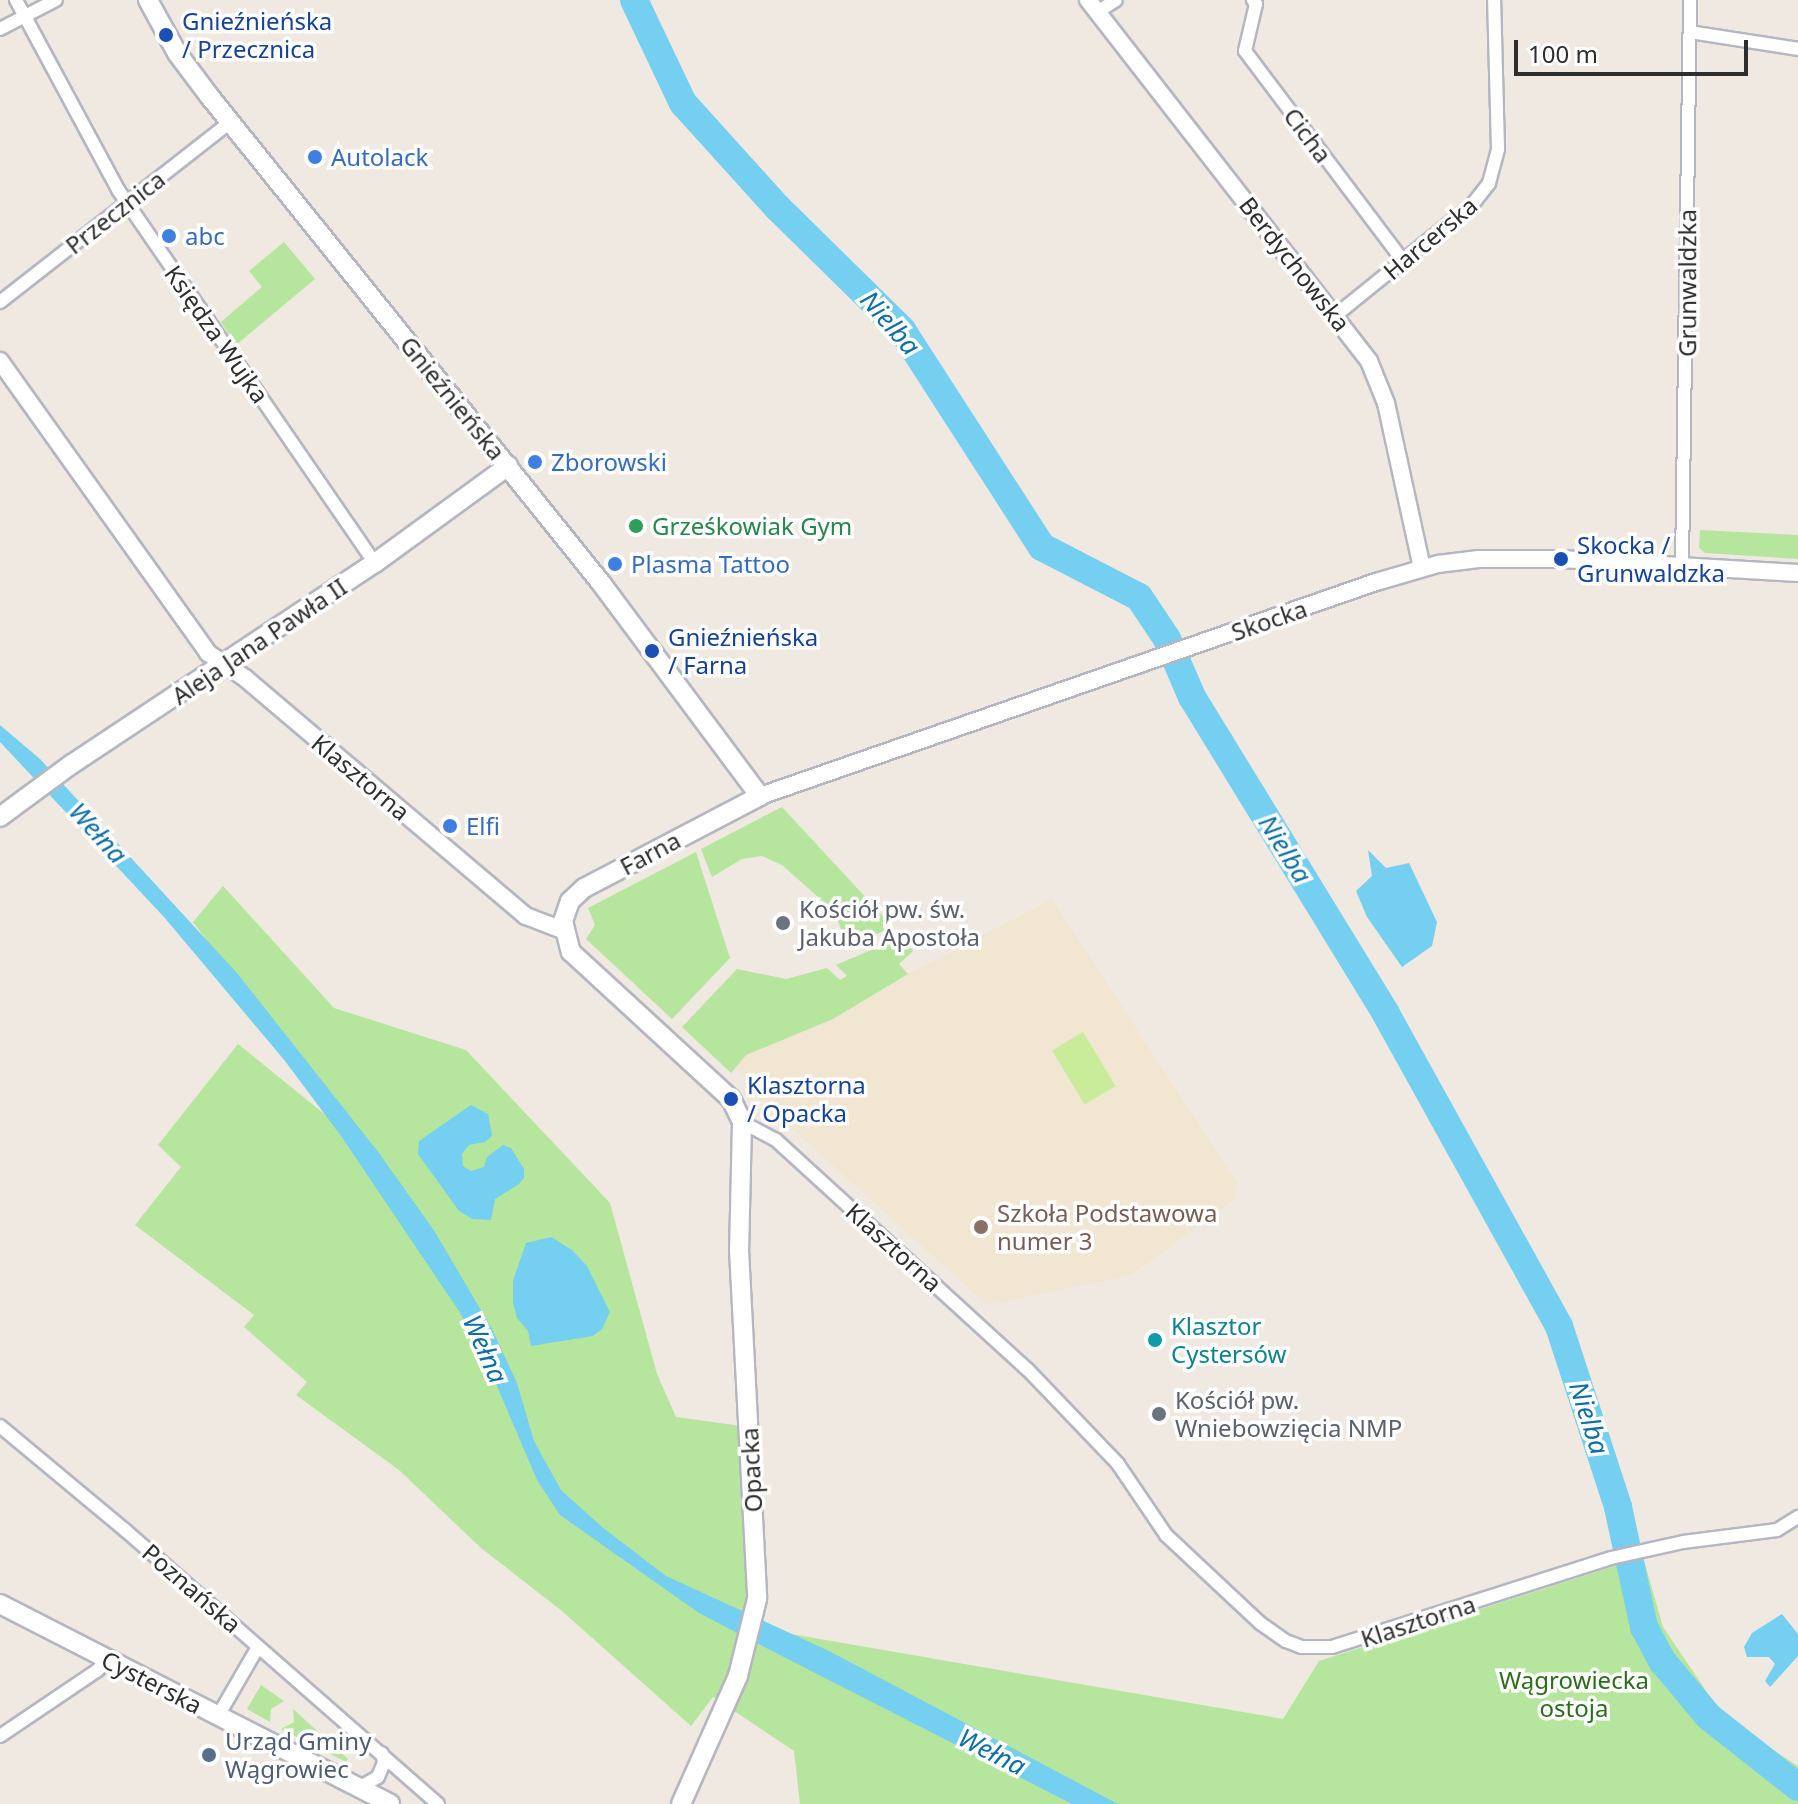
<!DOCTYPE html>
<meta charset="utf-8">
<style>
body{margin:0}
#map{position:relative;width:1798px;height:1804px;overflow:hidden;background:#efe9e1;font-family:"Noto Sans",sans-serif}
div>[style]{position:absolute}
.education>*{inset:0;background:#f0e6d1}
.green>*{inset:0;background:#b6e59e}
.pitch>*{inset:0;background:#c9ec9a;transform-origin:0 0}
.water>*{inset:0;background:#75cff0}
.river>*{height:28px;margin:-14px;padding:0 14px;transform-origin:14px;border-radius:14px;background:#75cff0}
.roads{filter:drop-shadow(2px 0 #b4b7c1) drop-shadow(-2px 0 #b4b7c1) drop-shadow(0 2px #b4b7c1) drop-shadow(0 -2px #b4b7c1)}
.minor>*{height:12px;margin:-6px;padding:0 6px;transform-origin:6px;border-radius:6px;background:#fff}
.tertiary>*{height:16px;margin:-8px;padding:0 8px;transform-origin:8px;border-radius:8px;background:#fff}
.secondary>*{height:18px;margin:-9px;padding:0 9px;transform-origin:9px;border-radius:9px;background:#fff}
.dots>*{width:22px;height:22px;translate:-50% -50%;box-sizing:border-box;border:4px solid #fff;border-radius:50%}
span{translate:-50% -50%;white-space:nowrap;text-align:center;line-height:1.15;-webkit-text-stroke:7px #fff;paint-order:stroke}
.transit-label{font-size:24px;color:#164399}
.left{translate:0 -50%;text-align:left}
.street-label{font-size:24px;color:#2e2e2e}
.shop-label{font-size:24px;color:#366cbe}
.leisure-label{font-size:24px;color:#27864d}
.worship-label{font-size:24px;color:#5b616d}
.education-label{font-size:24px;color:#785e54}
.culture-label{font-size:24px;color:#0d838f}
.park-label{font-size:24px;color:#2c6e1b}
.service-label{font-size:24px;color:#4e5e75}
.water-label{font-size:26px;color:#0d6fa3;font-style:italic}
.scale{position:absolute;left:1514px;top:40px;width:234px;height:36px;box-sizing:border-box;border:4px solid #2e2e2e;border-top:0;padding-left:10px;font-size:24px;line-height:28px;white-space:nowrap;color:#2e2e2e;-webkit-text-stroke:6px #fff;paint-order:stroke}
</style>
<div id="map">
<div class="education">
<i style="clip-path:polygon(1052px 899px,1237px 1183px,1233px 1201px,1131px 1275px,987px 1305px,745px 1086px,749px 1081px,735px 1068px,746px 1055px,833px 1019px,908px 974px)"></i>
</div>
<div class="green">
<i style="clip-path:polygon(284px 242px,315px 279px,236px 345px,221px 322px,262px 287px,249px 271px)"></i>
<i style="clip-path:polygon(1700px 530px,1798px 535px,1798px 559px,1705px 553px,1699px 548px)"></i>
<i style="clip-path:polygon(782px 807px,893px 927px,851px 945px,844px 938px,835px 912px,782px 865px,762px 856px,742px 859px,712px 877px,701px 849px)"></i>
<i style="clip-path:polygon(696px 852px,730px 958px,672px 1019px,586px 939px,595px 925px,588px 908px)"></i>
<i style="clip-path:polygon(223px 886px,334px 1008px,466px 1050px,610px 1203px,657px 1374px,676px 1417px,749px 1427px,757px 1599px,744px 1626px,1283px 1719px,1319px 1661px,1643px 1557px,1663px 1627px,1725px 1719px,1798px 1766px,1798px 1804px,800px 1804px,794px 1751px,713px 1697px,691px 1726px,562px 1611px,481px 1548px,399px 1470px,296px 1395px,307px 1382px,244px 1327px,254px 1315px,135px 1225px,181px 1167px,158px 1145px,238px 1044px,354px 1138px,193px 922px)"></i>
<i style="clip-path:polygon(902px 937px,913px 951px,899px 964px,908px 974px,833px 1019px,746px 1055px,731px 1073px,682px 1027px,737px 969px,786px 979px,827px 968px,840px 980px,847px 976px,836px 965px)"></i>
<i style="clip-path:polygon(261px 1685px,284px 1701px,271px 1709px,270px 1722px,247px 1709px)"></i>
<i style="clip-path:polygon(293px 1709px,348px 1759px,346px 1762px,281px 1729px,294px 1722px)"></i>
</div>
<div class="pitch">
<i style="left:1083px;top:1032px;width:63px;height:36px;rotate:59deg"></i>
</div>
<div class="water">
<i style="clip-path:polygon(0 725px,40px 759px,237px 973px,379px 1153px,435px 1232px,492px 1329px,517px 1383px,534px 1441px,561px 1490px,602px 1527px,666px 1576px,829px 1651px,1118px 1804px,1072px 1804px,776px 1653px,699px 1613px,560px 1515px,537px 1480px,491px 1372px,459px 1311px,341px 1136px,285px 1061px,164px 917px,0 742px)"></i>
<i style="clip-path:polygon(1368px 850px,1386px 868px,1409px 863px,1437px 922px,1432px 946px,1402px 967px,1367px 917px,1356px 891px,1372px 876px)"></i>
<i style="clip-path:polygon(471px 1105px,488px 1114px,492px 1136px,485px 1142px,469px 1145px,462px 1154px,463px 1166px,471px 1171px,484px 1167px,487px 1157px,503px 1145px,511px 1148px,524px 1169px,524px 1178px,519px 1184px,495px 1199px,491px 1220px,472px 1219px,459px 1211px,418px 1154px,419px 1141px)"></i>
<i style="clip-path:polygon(551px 1237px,572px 1250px,587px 1266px,610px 1312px,602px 1329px,593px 1336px,531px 1346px,528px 1331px,517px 1318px,513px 1303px,513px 1281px,526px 1243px)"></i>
<i style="clip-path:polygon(1782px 1614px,1798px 1634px,1798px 1656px,1770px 1687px,1765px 1681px,1775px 1664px,1769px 1657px,1747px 1657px,1744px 1647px,1752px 1633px)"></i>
</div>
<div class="river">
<i style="left:634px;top:0;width:114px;rotate:64.6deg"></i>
<i style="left:683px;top:103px;width:140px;rotate:47.9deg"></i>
<i style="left:777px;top:207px;width:175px;rotate:44.5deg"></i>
<i style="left:902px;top:330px;width:258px;rotate:57.2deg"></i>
<i style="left:1042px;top:547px;width:109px;rotate:27.3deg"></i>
<i style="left:1139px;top:597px;width:50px;rotate:56.3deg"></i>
<i style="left:1167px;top:639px;width:63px;rotate:66.7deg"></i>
<i style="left:1192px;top:697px;width:372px;rotate:58.5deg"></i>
<i style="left:1386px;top:1014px;width:357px;rotate:61deg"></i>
<i style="left:1559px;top:1326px;width:190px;rotate:71.9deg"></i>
<i style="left:1618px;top:1507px;width:123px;rotate:77.8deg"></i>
<i style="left:1644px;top:1627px;width:40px;rotate:62deg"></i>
<i style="left:1663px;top:1662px;width:72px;rotate:50.1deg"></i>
<i style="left:1709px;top:1717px;width:113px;rotate:38.2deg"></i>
</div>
<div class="roads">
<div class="minor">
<i style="left:16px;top:0;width:217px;rotate:61.7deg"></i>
<i style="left:119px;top:191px;width:452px;rotate:55.5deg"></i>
<i style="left:1253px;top:0;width:5px;rotate:53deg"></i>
<i style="left:1256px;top:4px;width:48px;rotate:103.2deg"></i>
<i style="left:1245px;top:51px;width:263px;rotate:53deg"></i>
<i style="left:1097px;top:12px;width:22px;rotate:-32deg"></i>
<i style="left:0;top:29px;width:63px;rotate:-27.4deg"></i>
<i style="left:1690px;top:32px;width:109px;rotate:8.9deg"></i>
<i style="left:0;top:302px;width:292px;rotate:-38deg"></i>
<i style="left:1336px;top:315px;width:175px;rotate:-39deg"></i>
<i style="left:1472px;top:205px;width:28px;rotate:-52deg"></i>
<i style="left:1489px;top:183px;width:35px;rotate:-75deg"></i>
<i style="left:1498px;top:149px;width:149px;rotate:-91.5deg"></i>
<i style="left:1682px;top:566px;width:566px;rotate:-89.19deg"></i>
<i style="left:742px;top:1122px;width:38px;rotate:28deg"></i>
<i style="left:776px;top:1140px;width:341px;rotate:42.4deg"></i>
<i style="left:1028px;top:1370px;width:130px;rotate:46.2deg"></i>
<i style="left:1118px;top:1464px;width:86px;rotate:55.9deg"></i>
<i style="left:1166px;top:1535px;width:129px;rotate:43.1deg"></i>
<i style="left:1260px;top:1623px;width:32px;rotate:35deg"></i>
<i style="left:1286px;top:1641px;width:17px;rotate:21deg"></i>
<i style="left:1302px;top:1647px;width:30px"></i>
<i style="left:1332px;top:1647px;width:293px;rotate:-17.7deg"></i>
<i style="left:1611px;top:1558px;width:74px;rotate:-12.5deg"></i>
<i style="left:1683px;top:1542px;width:95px;rotate:-7.3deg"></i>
<i style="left:1777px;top:1530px;width:25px;rotate:-32deg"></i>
<i style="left:0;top:1426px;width:163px;rotate:39.8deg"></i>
<i style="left:125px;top:1530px;width:416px;rotate:41.2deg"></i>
<i style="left:218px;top:1716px;width:80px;rotate:-59.9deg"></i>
<i style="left:0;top:1736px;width:118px;rotate:-34deg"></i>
<i style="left:98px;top:1670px;width:14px;rotate:-54deg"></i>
<i style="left:355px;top:1785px;width:9px"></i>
<i style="left:364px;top:1785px;width:16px;rotate:-30deg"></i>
<i style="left:378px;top:1777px;width:16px;rotate:-68deg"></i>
<i style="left:384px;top:1762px;width:9px;rotate:-103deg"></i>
</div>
<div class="tertiary">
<i style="left:1088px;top:0;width:457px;rotate:52.1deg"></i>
<i style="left:1369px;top:361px;width:45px;rotate:68deg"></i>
<i style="left:1386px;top:403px;width:169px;rotate:77.7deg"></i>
<i style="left:0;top:361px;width:359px;rotate:54.5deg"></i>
<i style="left:208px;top:653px;width:45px;rotate:34deg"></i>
<i style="left:245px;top:678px;width:368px;rotate:40.3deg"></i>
<i style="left:526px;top:916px;width:40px;rotate:21deg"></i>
<i style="left:760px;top:796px;width:652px;rotate:-19.16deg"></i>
<i style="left:1376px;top:582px;width:65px;rotate:-16.2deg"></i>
<i style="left:1438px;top:564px;width:41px;rotate:-7deg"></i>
<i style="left:1479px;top:559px;width:82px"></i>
<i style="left:1561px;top:559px;width:237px;rotate:3.4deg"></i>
</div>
<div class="secondary">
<i style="left:148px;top:0;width:60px;rotate:61.3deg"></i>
<i style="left:177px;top:53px;width:55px;rotate:53.1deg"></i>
<i style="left:210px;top:97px;width:624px;rotate:51.18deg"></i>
<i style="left:601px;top:583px;width:266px;rotate:53.3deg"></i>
<i style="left:760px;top:796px;width:199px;rotate:152.4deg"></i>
<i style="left:584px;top:888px;width:19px;rotate:137deg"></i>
<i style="left:570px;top:901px;width:21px;rotate:109deg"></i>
<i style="left:563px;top:921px;width:32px;rotate:76deg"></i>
<i style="left:571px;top:952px;width:217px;rotate:42.6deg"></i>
<i style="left:731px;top:1099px;width:25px;rotate:64deg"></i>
<i style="left:742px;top:1122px;width:128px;rotate:91.3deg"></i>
<i style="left:739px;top:1250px;width:349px;rotate:87deg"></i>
<i style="left:757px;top:1599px;width:79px;rotate:103.9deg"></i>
<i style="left:738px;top:1676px;width:140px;rotate:114deg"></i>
<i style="left:0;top:817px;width:89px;rotate:-36.4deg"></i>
<i style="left:72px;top:764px;width:364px;rotate:-33.6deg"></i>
<i style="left:375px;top:563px;width:165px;rotate:-36.1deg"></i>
<i style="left:0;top:1604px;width:438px;rotate:27.1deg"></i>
</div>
</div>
<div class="dots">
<i style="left:166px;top:35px;background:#1a4fb4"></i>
<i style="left:315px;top:157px;background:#3f7fe0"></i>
<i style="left:169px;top:236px;background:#3f7fe0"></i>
<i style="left:535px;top:462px;background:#3f7fe0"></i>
<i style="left:636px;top:526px;background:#2e9e5b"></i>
<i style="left:1561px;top:559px;background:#1a4fb4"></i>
<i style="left:615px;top:564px;background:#3f7fe0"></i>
<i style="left:652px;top:651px;background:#1a4fb4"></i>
<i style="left:450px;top:826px;background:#3f7fe0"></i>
<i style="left:783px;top:923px;background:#6b7280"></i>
<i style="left:731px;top:1099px;background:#1a4fb4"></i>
<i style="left:981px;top:1227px;background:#8d6e63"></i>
<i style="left:1155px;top:1340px;background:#0f9aa8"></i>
<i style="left:1159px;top:1414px;background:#6b7280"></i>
<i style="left:209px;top:1755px;background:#5c6f8a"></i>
</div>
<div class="transit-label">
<span class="left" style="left:182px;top:35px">Gnieźnieńska<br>/ Przecznica</span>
<span class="left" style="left:1577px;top:559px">Skocka /<br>Grunwaldzka</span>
<span class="left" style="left:668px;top:651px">Gnieźnieńska<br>/ Farna</span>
<span class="left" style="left:747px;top:1099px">Klasztorna<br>/ Opacka</span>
</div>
<div class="street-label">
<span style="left:1308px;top:135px;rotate:53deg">Cicha</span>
<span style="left:115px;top:212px;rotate:-38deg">Przecznica</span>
<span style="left:1430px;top:238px;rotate:-40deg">Harcerska</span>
<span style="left:1295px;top:264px;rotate:52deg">Berdychowska</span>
<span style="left:1687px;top:283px;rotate:-90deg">Grunwaldzka</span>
<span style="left:217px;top:334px;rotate:55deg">Księdza Wujka</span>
<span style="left:453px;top:398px;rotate:51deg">Gnieźnieńska</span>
<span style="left:1269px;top:620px;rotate:-19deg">Skocka</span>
<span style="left:259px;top:641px;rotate:-34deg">Aleja Jana Pawła II</span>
<span style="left:361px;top:777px;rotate:40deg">Klasztorna</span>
<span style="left:650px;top:853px;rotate:-28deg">Farna</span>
<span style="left:894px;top:1247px;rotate:42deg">Klasztorna</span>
<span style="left:751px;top:1470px;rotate:-93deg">Opacka</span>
<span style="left:192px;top:1588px;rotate:41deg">Poznańska</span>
<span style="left:1418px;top:1621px;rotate:-18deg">Klasztorna</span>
<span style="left:152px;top:1682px;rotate:27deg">Cysterska</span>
</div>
<div class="shop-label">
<span class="left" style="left:331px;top:157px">Autolack</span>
<span class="left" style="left:185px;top:236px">abc</span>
<span class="left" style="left:551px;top:462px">Zborowski</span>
<span class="left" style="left:631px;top:564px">Plasma Tattoo</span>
<span class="left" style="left:466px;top:826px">Elfi</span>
</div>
<div class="leisure-label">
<span class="left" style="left:652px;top:526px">Grześkowiak Gym</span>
</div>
<div class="worship-label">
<span class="left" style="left:799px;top:923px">Kościół pw. św.<br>Jakuba Apostoła</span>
<span class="left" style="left:1175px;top:1414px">Kościół pw.<br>Wniebowzięcia NMP</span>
</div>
<div class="education-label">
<span class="left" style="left:997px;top:1227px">Szkoła Podstawowa<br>numer 3</span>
</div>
<div class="culture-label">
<span class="left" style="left:1171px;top:1340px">Klasztor<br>Cystersów</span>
</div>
<div class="park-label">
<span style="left:1574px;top:1694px">Wągrowiecka<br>ostoja</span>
</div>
<div class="service-label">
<span class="left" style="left:225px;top:1755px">Urząd Gminy<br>Wągrowiec</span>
</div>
<div class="water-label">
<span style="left:890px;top:323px;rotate:49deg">Nielba</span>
<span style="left:98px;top:833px;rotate:48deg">Wełna</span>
<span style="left:1285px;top:849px;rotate:58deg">Nielba</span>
<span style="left:485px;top:1349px;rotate:66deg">Wełna</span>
<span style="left:1589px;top:1418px;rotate:72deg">Nielba</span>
<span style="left:992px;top:1752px;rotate:27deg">Wełna</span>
</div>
<div class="scale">100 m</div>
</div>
